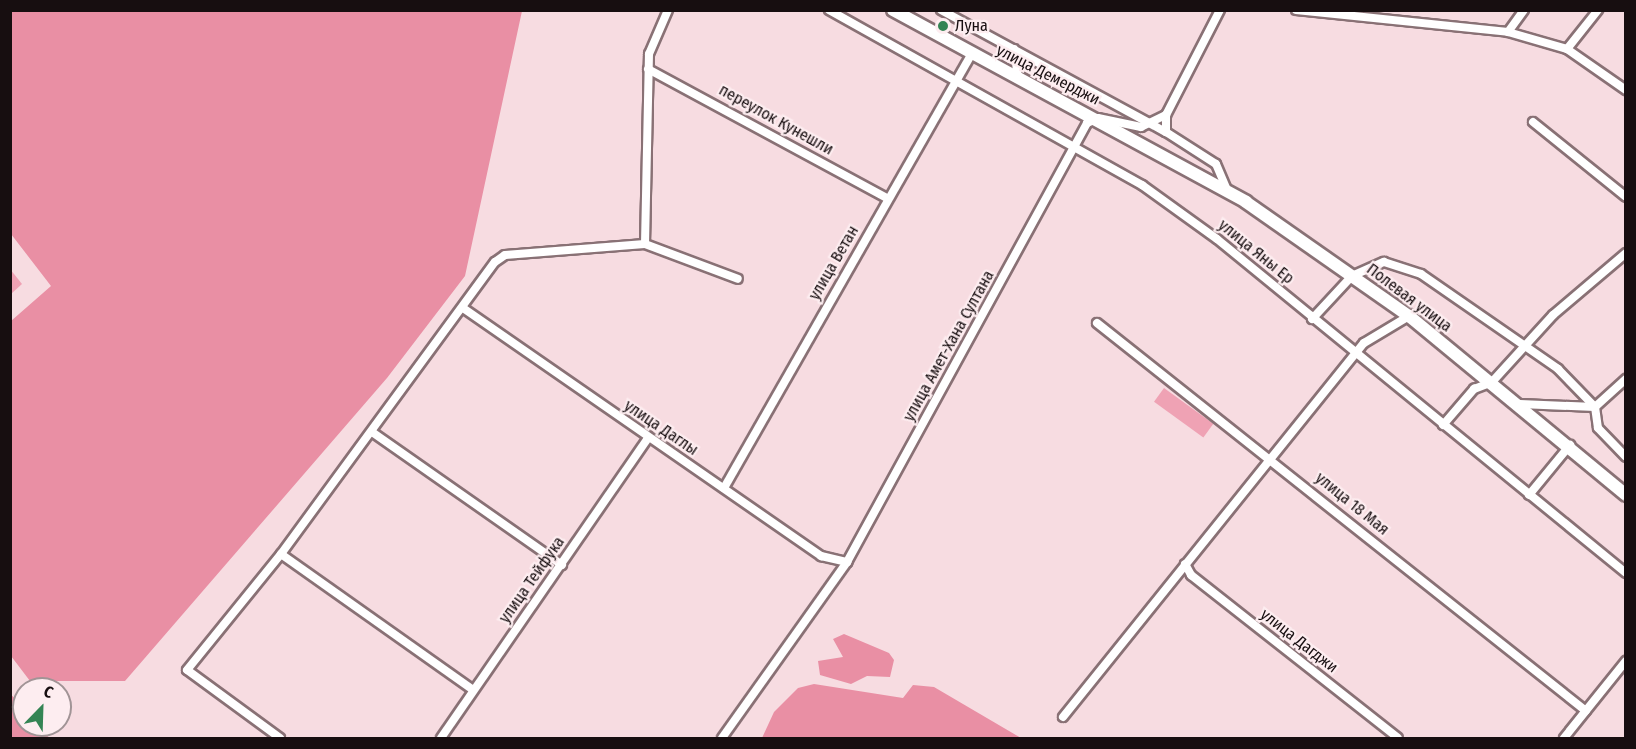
<!DOCTYPE html>
<meta charset="utf-8">
<style>
body{margin:0}
#map{position:relative;width:1636px;height:749px;overflow:hidden;background:#f7dce1;font-family:"Fira Sans Condensed",sans-serif}
div>[style]{position:absolute}
.green>*{inset:0;background:#efa2b4;transform-origin:0 0}
.forest>*{inset:0;background:#e98fa4}
.roads{filter:drop-shadow(2px 0 #897175) drop-shadow(-2px 0 #897175) drop-shadow(0 2px #897175) drop-shadow(0 -2px #897175)}
.minor>*{height:8px;margin:-4px;padding:0 4px;transform-origin:4px;border-radius:4px;background:#fff}
.secondary>*{height:12px;margin:-6px;padding:0 6px;transform-origin:6px;border-radius:6px;background:#fff}
.dots>*{width:16px;height:16px;translate:-50% -50%;box-sizing:border-box;border:3px solid #fdedf0;border-radius:50%}
span{translate:-50% -50%;white-space:nowrap;text-align:center;line-height:1.15;-webkit-text-stroke:4.5px #fdedf0;paint-order:stroke}
.poi-label{font-size:16px;color:#170e10}
.left{translate:0 -50%;text-align:left}
.street-label{font-size:16px;color:#170e10}
.frame{position:absolute;inset:0;border:12px solid #170e10;pointer-events:none}
.north{position:absolute;left:12px;top:677px;width:60px;height:60px;box-sizing:border-box;background:#fdedf0;border:2px solid #a19496;border-radius:50%;rotate:23deg;font-size:16px;font-weight:700;line-height:24px;text-align:center;color:#170e10}
.north::after{content:'';display:block;margin:auto;width:21px;height:27px;background:#348454;clip-path:polygon(50% 0,100% 100%,50% 72%,0 100%)}
</style>
<div id="map">
<div class="green">
<i style="clip-path:polygon(10px 269px,22px 284px,11px 294px,10px 294px)"></i>
<i style="left:1164px;top:388px;width:61px;height:17px;rotate:36deg"></i>
</div>
<div class="forest">
<i style="clip-path:polygon(11px 10px,522px 11px,465px 276px,387px 378px,125px 681px,30px 681px,11px 656px,11px 321px,51px 286px,11px 234px)"></i>
<i style="clip-path:polygon(844px 634px,889px 653px,894px 660px,890px 677px,867px 676px,851px 684px,820px 675px,818px 661px,843px 657px,833px 639px)"></i>
<i style="clip-path:polygon(814px 684px,903px 698px,913px 685px,934px 687px,1021px 738px,762px 738px,774px 712px,798px 688px)"></i>
<i style="clip-path:polygon(10px 694px,24px 706px,24px 725px,39px 725px,49px 738px,11px 738px)"></i>
</div>
<div class="roads">
<div class="minor">
<i style="left:829px;top:10px;width:359px;rotate:29.2deg"></i>
<i style="left:1142px;top:185px;width:92px;rotate:35.8deg"></i>
<i style="left:1217px;top:239px;width:528px;rotate:39.24deg"></i>
<i style="left:941px;top:10px;width:256px;rotate:28.5deg"></i>
<i style="left:1220px;top:10px;width:118px;rotate:117.2deg"></i>
<i style="left:1166px;top:115px;width:17px;rotate:90deg"></i>
<i style="left:1166px;top:132px;width:59px;rotate:32.6deg"></i>
<i style="left:1216px;top:164px;width:28px;rotate:67deg"></i>
<i style="left:1296px;top:10px;width:213px;rotate:5.9deg"></i>
<i style="left:1508px;top:32px;width:61px;rotate:16.1deg"></i>
<i style="left:1567px;top:49px;width:72px;rotate:34.8deg"></i>
<i style="left:1508px;top:32px;width:27px;rotate:-54deg"></i>
<i style="left:1014px;top:49px;width:29px;rotate:82deg"></i>
<i style="left:1567px;top:49px;width:50px;rotate:-51.5deg"></i>
<i style="left:648px;top:69px;width:273px;rotate:28.4deg"></i>
<i style="left:1533px;top:122px;width:119px;rotate:38.9deg"></i>
<i style="left:645px;top:244px;width:190px;rotate:-88.8deg"></i>
<i style="left:649px;top:54px;width:48px;rotate:-66.6deg"></i>
<i style="left:463px;top:308px;width:436px;rotate:34.7deg"></i>
<i style="left:821px;top:556px;width:27px;rotate:13deg"></i>
<i style="left:1312px;top:319px;width:59px;rotate:-47.1deg"></i>
<i style="left:1352px;top:276px;width:35px;rotate:-24deg"></i>
<i style="left:1384px;top:262px;width:39px;rotate:18deg"></i>
<i style="left:1421px;top:274px;width:167px;rotate:34.7deg"></i>
<i style="left:1558px;top:369px;width:53px;rotate:45.8deg"></i>
<i style="left:1595px;top:407px;width:21px;rotate:82deg"></i>
<i style="left:1598px;top:428px;width:40px;rotate:46deg"></i>
<i style="left:1097px;top:323px;width:624px;rotate:38.43deg"></i>
<i style="left:1520px;top:404px;width:75px;rotate:2.3deg"></i>
<i style="left:1595px;top:407px;width:42px;rotate:-42.1deg"></i>
<i style="left:1443px;top:425px;width:48px;rotate:-49.3deg"></i>
<i style="left:1474px;top:389px;width:19px;rotate:-21deg"></i>
<i style="left:1492px;top:382px;width:91px;rotate:-47.7deg"></i>
<i style="left:1553px;top:315px;width:96px;rotate:-40.3deg"></i>
<i style="left:372px;top:432px;width:232px;rotate:35deg"></i>
<i style="left:724px;top:488px;width:500px;rotate:-60.3deg"></i>
<i style="left:1529px;top:495px;width:65px;rotate:-50.6deg"></i>
<i style="left:281px;top:554px;width:235px;rotate:35.3deg"></i>
<i style="left:1185px;top:564px;width:13px;rotate:61deg"></i>
<i style="left:1191px;top:575px;width:263px;rotate:38.2deg"></i>
<i style="left:1063px;top:717px;width:480px;rotate:-51.2deg"></i>
<i style="left:1364px;top:343px;width:52px;rotate:-31deg"></i>
<i style="left:280px;top:738px;width:115px;rotate:-143.8deg"></i>
<i style="left:187px;top:670px;width:149px;rotate:-51deg"></i>
<i style="left:281px;top:554px;width:362px;rotate:-53.8deg"></i>
<i style="left:495px;top:262px;width:12px;rotate:-35deg"></i>
<i style="left:505px;top:255px;width:140px;rotate:-4.5deg"></i>
<i style="left:645px;top:244px;width:99px;rotate:20.6deg"></i>
<i style="left:441px;top:738px;width:363px;rotate:-55.4deg"></i>
<i style="left:722px;top:738px;width:216px;rotate:-54.6deg"></i>
<i style="left:847px;top:562px;width:500px;rotate:-61.33deg"></i>
<i style="left:1087px;top:123px;width:12px;rotate:-24deg"></i>
<i style="left:1098px;top:118px;width:44px;rotate:11.8deg"></i>
<i style="left:1141px;top:127px;width:28px;rotate:-26deg"></i>
<i style="left:1564px;top:738px;width:99px;rotate:-51.2deg"></i>
</div>
<div class="secondary">
<i style="left:893px;top:10px;width:402px;rotate:28.5deg"></i>
<i style="left:1246px;top:202px;width:199px;rotate:35deg"></i>
<i style="left:1409px;top:316px;width:281px;rotate:39.5deg"></i>
</div>
</div>
<div class="dots">
<i style="left:943px;top:26px;background:#348454"></i>
</div>
<div class="poi-label">
<span class="left" style="left:955px;top:26px">Луна</span>
</div>
<div class="street-label">
<span style="left:1048px;top:75px;rotate:27deg">улица Демерджи</span>
<span style="left:776px;top:120px;rotate:29deg">переулок Кунешли</span>
<span style="left:1256px;top:252px;rotate:39deg">улица Яны Ер</span>
<span style="left:834px;top:263px;rotate:-60deg">улица Ветан</span>
<span style="left:1409px;top:298px;rotate:37deg">Полевая улица</span>
<span style="left:949px;top:346px;rotate:-61deg">улица Амет-Хана Султана</span>
<span style="left:661px;top:428px;rotate:34deg">улица Даглы</span>
<span style="left:1352px;top:504px;rotate:39deg">улица 18 Мая</span>
<span style="left:532px;top:580px;rotate:-55deg">улица Тейфука</span>
<span style="left:1299px;top:641px;rotate:38deg">улица Дагджи</span>
</div>
<div class="frame"></div>
<div class="north">С</div>
</div>
